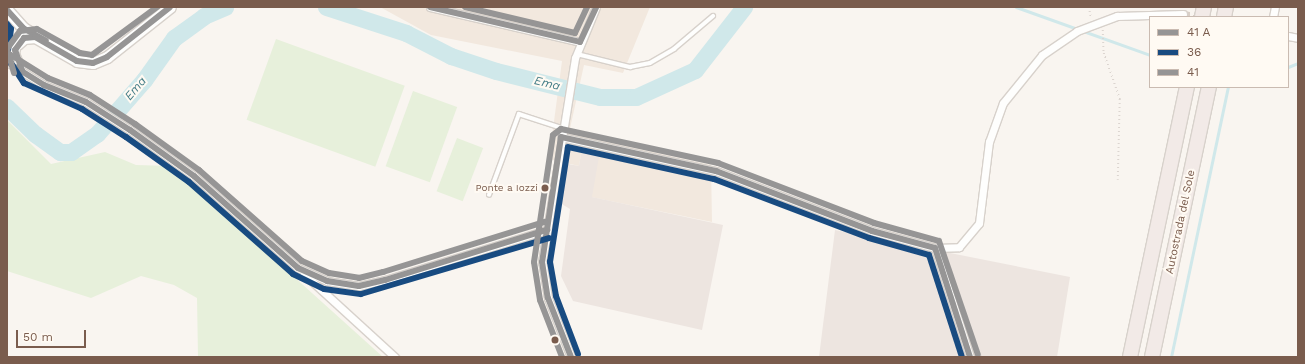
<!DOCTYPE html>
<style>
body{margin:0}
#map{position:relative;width:1305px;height:364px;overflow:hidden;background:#f9f5f0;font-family:"Work Sans",sans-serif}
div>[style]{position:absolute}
.residential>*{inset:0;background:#f2e8de}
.industrial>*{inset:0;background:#ede5e0}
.green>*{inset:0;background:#e7f0db;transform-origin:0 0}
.stream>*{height:3px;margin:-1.5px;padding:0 1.5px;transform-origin:1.5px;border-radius:1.5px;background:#d0e8ea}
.river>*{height:17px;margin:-8.5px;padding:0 8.5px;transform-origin:8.5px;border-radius:8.5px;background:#d0e8ea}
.street-tunnel>*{height:7px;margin-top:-3.5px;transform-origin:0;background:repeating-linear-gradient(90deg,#d9cfc7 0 7px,transparent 0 10.5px)}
.path>*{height:1.5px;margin-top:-0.75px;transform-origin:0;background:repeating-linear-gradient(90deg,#dcd5d0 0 1px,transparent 0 4px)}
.roads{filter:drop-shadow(1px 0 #d7d1cb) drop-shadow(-1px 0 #d7d1cb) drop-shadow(0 1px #d7d1cb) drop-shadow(0 -1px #d7d1cb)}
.lane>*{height:3.5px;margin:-1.75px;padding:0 1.75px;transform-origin:1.75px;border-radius:1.75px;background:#fefefd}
.street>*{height:7px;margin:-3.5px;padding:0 3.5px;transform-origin:3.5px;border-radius:3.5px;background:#fefefd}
.secondary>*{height:11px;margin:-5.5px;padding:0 5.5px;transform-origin:5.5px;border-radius:5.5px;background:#fefefd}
.highway>*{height:14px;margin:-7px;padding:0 7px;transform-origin:7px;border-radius:7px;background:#f2eae7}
.bus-1>*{height:6px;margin:-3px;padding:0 3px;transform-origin:3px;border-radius:3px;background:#969595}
.bus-2>*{height:6px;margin:-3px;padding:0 3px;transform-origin:3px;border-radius:3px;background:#184b81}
.bus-3>*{height:6px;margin:-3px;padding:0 3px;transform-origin:3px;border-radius:3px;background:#969595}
.dots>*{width:11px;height:11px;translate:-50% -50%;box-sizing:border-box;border:2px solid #fffaf3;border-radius:50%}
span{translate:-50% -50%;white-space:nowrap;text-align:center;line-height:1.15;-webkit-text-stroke:4px #fffaf3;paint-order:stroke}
.bus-label{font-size:10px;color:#7a5c4d}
.right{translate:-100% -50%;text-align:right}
.street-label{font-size:11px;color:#7a5c4d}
.water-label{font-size:12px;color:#437c86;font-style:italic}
.frame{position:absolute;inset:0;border:8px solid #7a5c4d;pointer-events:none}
.legend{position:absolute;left:1149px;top:16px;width:140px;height:72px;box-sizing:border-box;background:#fffaf3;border:1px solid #cabbb1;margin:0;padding:5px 7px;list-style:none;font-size:12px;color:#7a5c4d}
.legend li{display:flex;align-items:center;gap:8px;height:20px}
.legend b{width:20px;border:1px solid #cabbb1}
.scale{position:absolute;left:16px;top:330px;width:70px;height:18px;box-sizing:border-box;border:2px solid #7a5c4d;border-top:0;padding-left:5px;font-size:12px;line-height:14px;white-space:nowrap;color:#7a5c4d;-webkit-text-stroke:3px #fffaf3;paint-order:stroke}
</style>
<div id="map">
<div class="residential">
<i style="clip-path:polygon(380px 7px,650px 7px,623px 73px,584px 65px,569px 133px,711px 165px,712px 222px,591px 197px,599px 151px,582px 148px,579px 166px,549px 159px,562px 61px,431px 35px)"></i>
</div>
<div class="industrial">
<i style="clip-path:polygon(582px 147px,600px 151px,592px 197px,723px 225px,702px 330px,573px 301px,561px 276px,570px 209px,560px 203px,568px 164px,579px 166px)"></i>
<i style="clip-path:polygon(835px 230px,1070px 277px,1057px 357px,819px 357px)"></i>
</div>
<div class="green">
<i style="left:276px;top:39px;width:137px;height:86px;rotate:20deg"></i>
<i style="left:413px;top:91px;width:47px;height:80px;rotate:20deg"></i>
<i style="clip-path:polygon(7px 120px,51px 164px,105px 152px,136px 165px,171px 166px,383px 357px,198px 357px,197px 298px,174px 285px,141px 276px,91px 298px,7px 271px)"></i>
<i style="left:457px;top:138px;width:28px;height:57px;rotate:21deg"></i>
</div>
<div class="stream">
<i style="left:1016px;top:7px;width:142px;rotate:19.7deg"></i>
<i style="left:1288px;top:67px;width:11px;rotate:-22deg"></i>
<i style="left:1171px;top:357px;width:276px;rotate:-78.1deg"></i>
</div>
<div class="river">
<i style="left:326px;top:7px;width:84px;rotate:18deg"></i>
<i style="left:406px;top:33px;width:51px;rotate:27.1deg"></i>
<i style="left:451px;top:56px;width:47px;rotate:18.4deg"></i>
<i style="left:496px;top:71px;width:107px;rotate:14deg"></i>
<i style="left:600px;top:97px;width:36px"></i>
<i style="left:636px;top:97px;width:65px;rotate:-24.6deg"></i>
<i style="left:695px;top:70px;width:80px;rotate:-52.1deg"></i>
<i style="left:7px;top:107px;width:39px;rotate:44deg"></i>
<i style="left:35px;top:134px;width:31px;rotate:36deg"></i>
<i style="left:60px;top:152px;width:11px"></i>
<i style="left:71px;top:152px;width:32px;rotate:-35deg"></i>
<i style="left:97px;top:134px;width:72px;rotate:-49deg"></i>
<i style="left:144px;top:80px;width:52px;rotate:-54.5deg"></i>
<i style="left:174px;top:38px;width:37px;rotate:-36deg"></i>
<i style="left:204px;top:16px;width:23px;rotate:-23deg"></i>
</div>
<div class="street-tunnel">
<i style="left:1183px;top:14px;width:18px;rotate:9deg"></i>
</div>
<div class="path">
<i style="left:1089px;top:7px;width:10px;rotate:79deg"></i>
<i style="left:1103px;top:30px;width:23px;rotate:88deg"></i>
<i style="left:1104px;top:53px;width:49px;rotate:70.8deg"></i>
<i style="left:1120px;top:99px;width:81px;rotate:91.4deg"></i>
</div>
<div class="roads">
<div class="lane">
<i style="left:577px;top:54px;width:55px;rotate:13.8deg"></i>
<i style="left:630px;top:67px;width:20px;rotate:-11deg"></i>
<i style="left:650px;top:63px;width:28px;rotate:-30deg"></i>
<i style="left:674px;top:49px;width:51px;rotate:-40.2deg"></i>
<i style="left:489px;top:195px;width:86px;rotate:-69.7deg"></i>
<i style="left:519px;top:114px;width:45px;rotate:18deg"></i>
</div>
<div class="street">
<i style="left:430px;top:7px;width:154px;rotate:13.1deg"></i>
<i style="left:1273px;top:17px;width:10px;rotate:-79deg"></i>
<i style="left:1288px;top:36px;width:10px;rotate:11deg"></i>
<i style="left:17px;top:44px;width:9px;rotate:103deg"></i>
<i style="left:15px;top:53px;width:16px;rotate:68deg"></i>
<i style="left:7px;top:62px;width:44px;rotate:31.9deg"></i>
<i style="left:44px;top:85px;width:45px;rotate:22deg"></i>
<i style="left:86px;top:102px;width:52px;rotate:32.5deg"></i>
<i style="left:130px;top:130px;width:79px;rotate:35.7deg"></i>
<i style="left:194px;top:176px;width:139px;rotate:41.5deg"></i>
<i style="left:298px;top:268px;width:32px;rotate:24deg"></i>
<i style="left:327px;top:281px;width:32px;rotate:9deg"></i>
<i style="left:359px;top:286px;width:27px;rotate:-13deg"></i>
<i style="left:385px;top:280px;width:170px;rotate:-17.2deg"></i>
<i style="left:561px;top:137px;width:159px;rotate:12.4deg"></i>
<i style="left:716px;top:171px;width:167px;rotate:21deg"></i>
<i style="left:872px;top:231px;width:65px;rotate:15.1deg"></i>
<i style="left:935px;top:248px;width:24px;rotate:-2deg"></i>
<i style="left:959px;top:247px;width:31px;rotate:-50deg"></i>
<i style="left:979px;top:223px;width:82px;rotate:-83deg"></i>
<i style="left:989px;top:142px;width:41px;rotate:-70.3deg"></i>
<i style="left:1003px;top:103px;width:62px;rotate:-50.9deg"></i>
<i style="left:1042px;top:55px;width:42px;rotate:-34.4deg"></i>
<i style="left:1077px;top:31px;width:43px;rotate:-20.6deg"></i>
<i style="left:1117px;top:16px;width:66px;rotate:-1.7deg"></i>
<i style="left:935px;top:248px;width:114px;rotate:72.2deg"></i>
<i style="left:304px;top:274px;width:123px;rotate:42.4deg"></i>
<i style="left:571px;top:357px;width:63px;rotate:-111.3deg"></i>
<i style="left:548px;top:298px;width:36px;rotate:-99deg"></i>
<i style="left:542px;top:262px;width:207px;rotate:-80.8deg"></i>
<i style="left:575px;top:58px;width:55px;rotate:-67.6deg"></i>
</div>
<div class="secondary">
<i style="left:7px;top:10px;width:24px;rotate:48deg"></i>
<i style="left:23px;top:28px;width:17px;rotate:31deg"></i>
<i style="left:17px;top:44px;width:9px;rotate:-41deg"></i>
<i style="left:24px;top:38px;width:11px;rotate:-5deg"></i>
<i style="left:35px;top:37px;width:48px;rotate:29.7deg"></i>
<i style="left:77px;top:61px;width:16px;rotate:7deg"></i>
<i style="left:93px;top:63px;width:15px;rotate:-23deg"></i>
<i style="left:107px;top:57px;width:80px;rotate:-38.4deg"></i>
<i style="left:7px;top:55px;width:22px;rotate:-56deg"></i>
</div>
<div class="highway">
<i style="left:1202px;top:17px;width:10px;rotate:-79deg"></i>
<i style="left:1224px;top:17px;width:10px;rotate:-79deg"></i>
<i style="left:1130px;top:357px;width:276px;rotate:-78.1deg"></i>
<i style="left:1152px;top:357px;width:276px;rotate:-78.1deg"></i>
</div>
</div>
<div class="bus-1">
<i style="left:430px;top:7px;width:154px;rotate:13.1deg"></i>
<i style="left:580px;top:42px;width:38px;rotate:-65deg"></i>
<i style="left:7px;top:10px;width:24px;rotate:48deg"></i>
<i style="left:23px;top:28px;width:26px;rotate:29deg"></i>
<i style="left:7px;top:62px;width:44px;rotate:31.9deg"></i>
<i style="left:44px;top:85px;width:45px;rotate:22deg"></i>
<i style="left:86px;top:102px;width:52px;rotate:32.5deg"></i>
<i style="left:130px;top:130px;width:79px;rotate:35.7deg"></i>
<i style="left:194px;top:176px;width:139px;rotate:41.5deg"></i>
<i style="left:298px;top:268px;width:32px;rotate:24deg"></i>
<i style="left:327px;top:281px;width:32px;rotate:9deg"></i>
<i style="left:359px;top:286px;width:27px;rotate:-13deg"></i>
<i style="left:385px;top:280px;width:170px;rotate:-17.2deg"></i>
<i style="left:22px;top:70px;width:21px;rotate:-109deg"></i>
<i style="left:15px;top:50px;width:15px;rotate:-53deg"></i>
<i style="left:24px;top:38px;width:11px;rotate:-5deg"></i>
<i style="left:35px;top:37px;width:48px;rotate:29.7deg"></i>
<i style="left:77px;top:61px;width:16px;rotate:7deg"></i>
<i style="left:93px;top:63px;width:15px;rotate:-23deg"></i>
<i style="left:107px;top:57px;width:80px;rotate:-38.4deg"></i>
<i style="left:561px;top:137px;width:159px;rotate:12.4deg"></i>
<i style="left:716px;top:171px;width:167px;rotate:21deg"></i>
<i style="left:872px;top:231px;width:65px;rotate:15.1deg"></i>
<i style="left:561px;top:137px;width:126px;rotate:98.6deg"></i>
<i style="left:542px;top:262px;width:36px;rotate:81deg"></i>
<i style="left:548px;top:298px;width:63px;rotate:68.7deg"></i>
<i style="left:935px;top:248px;width:114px;rotate:72.2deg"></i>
</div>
<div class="bus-2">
<i style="left:7px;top:24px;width:6px;rotate:51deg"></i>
<i style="left:11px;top:29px;width:28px;rotate:98deg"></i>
<i style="left:7px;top:57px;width:31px;rotate:57deg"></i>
<i style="left:24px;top:83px;width:64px;rotate:24.1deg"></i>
<i style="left:82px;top:109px;width:52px;rotate:32.5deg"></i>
<i style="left:126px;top:137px;width:77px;rotate:35.5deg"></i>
<i style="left:189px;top:182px;width:139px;rotate:41.5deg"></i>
<i style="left:293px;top:274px;width:34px;rotate:26deg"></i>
<i style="left:324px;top:289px;width:37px;rotate:8deg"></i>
<i style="left:361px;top:294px;width:196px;rotate:-16.6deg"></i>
<i style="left:578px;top:354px;width:62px;rotate:-110.8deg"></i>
<i style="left:556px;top:296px;width:35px;rotate:-100deg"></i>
<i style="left:550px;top:262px;width:116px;rotate:-81.1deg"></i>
<i style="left:568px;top:147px;width:149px;rotate:12.4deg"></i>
<i style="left:714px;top:179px;width:166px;rotate:20.8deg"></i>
<i style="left:869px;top:238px;width:62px;rotate:15.8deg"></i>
<i style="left:929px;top:255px;width:107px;rotate:72.1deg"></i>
</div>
<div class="bus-3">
<i style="left:465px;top:7px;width:113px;rotate:13.3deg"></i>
<i style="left:575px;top:33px;width:29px;rotate:-65deg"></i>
<i style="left:11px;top:55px;width:44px;rotate:31.9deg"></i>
<i style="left:48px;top:78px;width:45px;rotate:22deg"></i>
<i style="left:90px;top:95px;width:54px;rotate:32.8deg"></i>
<i style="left:135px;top:124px;width:79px;rotate:35.7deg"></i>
<i style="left:199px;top:170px;width:137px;rotate:41.5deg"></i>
<i style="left:302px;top:261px;width:30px;rotate:24deg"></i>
<i style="left:329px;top:273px;width:30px;rotate:9deg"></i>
<i style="left:359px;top:278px;width:25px;rotate:-14deg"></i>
<i style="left:383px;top:272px;width:170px;rotate:-17.2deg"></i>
<i style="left:14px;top:73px;width:25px;rotate:-106deg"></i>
<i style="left:7px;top:49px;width:22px;rotate:-54deg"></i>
<i style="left:20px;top:31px;width:17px;rotate:-7deg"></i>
<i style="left:37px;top:29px;width:49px;rotate:29.2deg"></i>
<i style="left:80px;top:53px;width:12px;rotate:9deg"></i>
<i style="left:92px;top:55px;width:81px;rotate:-36.4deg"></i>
<i style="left:562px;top:357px;width:61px;rotate:-111.1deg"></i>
<i style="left:540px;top:300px;width:38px;rotate:-99deg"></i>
<i style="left:534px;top:262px;width:128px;rotate:-81.5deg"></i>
<i style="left:553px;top:135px;width:10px;rotate:-37deg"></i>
<i style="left:561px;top:129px;width:161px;rotate:12.2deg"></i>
<i style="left:718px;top:163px;width:167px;rotate:21deg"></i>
<i style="left:874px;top:223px;width:67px;rotate:15.5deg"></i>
<i style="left:939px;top:241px;width:120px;rotate:71.1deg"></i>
</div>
<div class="dots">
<i style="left:545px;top:188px;background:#7a5c4d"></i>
<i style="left:555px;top:340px;background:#7a5c4d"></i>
</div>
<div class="bus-label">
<span class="right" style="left:538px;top:188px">Ponte a Iozzi</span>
</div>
<div class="street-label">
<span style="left:1181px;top:222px;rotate:-78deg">Autostrada del Sole</span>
</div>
<div class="water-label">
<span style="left:547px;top:84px;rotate:14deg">Ema</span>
<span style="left:136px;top:89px;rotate:-50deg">Ema</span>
</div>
<div class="frame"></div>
<ul class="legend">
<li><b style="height:5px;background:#969595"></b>41 A</li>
<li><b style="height:5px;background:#184b81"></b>36</li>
<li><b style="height:5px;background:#969595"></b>41</li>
</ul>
<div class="scale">50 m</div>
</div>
